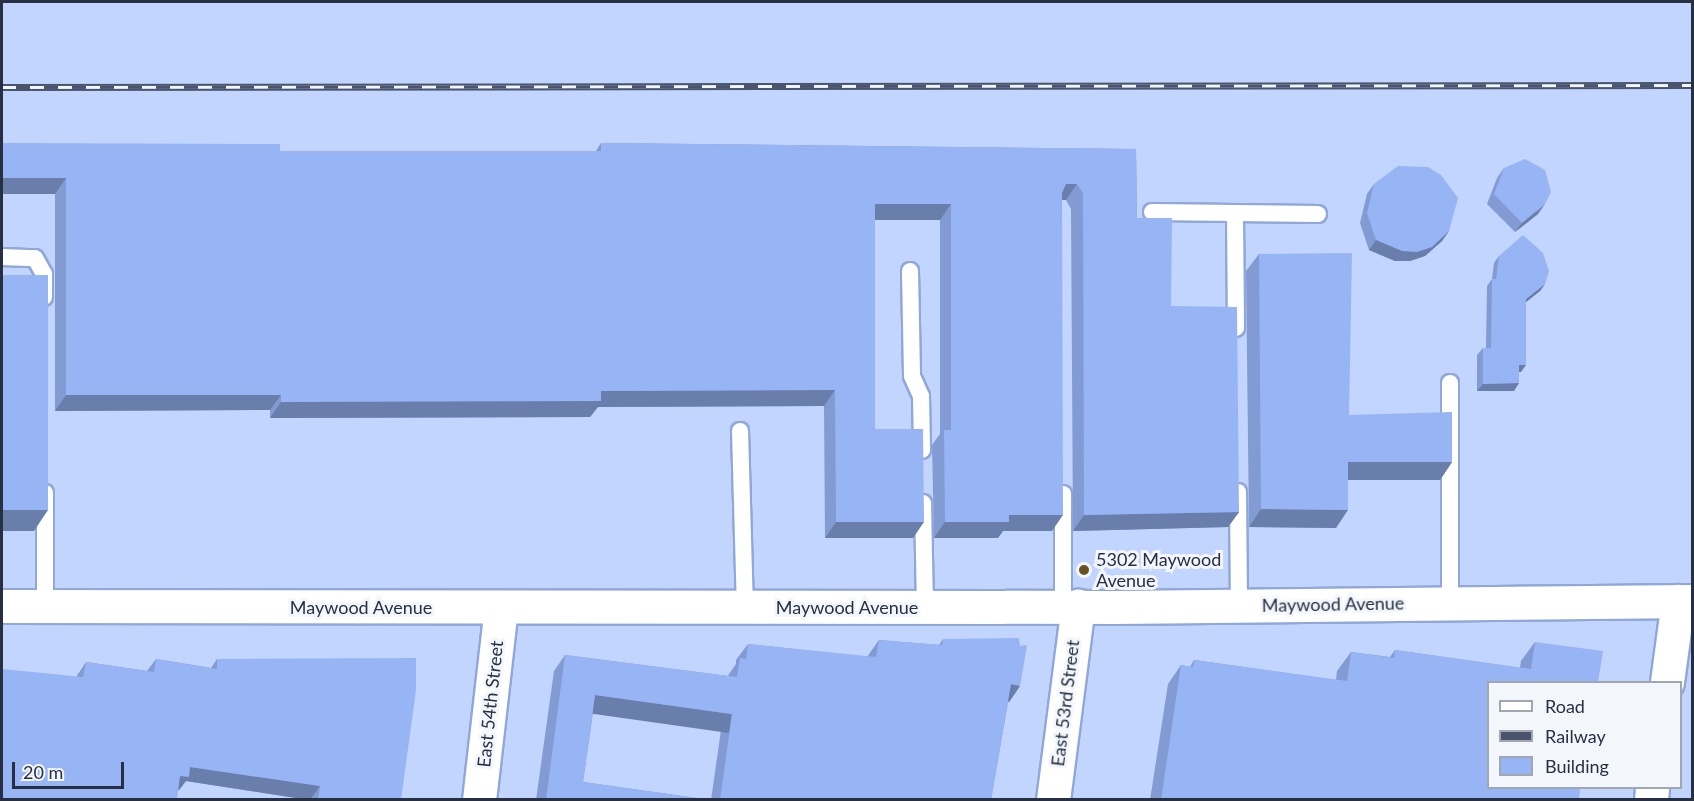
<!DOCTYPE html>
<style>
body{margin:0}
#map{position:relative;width:1694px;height:801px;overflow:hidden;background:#c2d5fe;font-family:Lato,sans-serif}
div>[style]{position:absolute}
.roads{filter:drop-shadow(2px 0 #91a7d8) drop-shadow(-2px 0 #91a7d8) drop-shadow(0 2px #91a7d8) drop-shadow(0 -2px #91a7d8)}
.lane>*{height:16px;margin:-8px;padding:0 8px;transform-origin:8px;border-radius:8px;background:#fff}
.street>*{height:33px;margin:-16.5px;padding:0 16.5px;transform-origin:16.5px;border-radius:16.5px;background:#fff}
.secondary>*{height:33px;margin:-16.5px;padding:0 16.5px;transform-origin:16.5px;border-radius:16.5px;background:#fff}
.rail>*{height:7px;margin-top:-3.5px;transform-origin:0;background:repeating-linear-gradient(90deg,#f3f6fb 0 14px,#4a556d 0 28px);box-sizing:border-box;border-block:2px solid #4a556d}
.wall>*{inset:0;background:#829bd3}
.shaded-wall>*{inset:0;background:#6a7eac;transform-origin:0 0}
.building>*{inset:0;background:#97b4f5;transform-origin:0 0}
.dots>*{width:16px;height:16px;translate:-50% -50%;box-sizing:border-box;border:3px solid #f3f6fb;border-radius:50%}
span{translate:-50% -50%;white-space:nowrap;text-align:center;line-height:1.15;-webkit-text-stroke:6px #f3f6fb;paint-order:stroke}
.poi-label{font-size:18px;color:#273043}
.left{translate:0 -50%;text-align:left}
.street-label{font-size:18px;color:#273043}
.frame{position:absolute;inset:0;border:3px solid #273043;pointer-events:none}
.legend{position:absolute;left:1487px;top:681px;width:195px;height:108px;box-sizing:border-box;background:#f3f6fb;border:2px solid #a1a7b1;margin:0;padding:8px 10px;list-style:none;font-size:18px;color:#273043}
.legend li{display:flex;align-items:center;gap:12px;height:30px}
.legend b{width:30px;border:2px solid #a1a7b1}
.scale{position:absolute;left:12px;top:762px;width:112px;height:27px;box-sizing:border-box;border:3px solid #273043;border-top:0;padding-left:8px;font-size:18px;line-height:21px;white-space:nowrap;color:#273043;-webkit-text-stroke:4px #f3f6fb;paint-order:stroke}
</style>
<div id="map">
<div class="roads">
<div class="lane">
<i style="left:1152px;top:212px;width:83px;rotate:0.7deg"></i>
<i style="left:2px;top:257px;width:33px;rotate:2deg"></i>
<i style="left:35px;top:258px;width:18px;rotate:61deg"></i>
<i style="left:44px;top:274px;width:23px;rotate:90deg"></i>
<i style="left:910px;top:271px;width:105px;rotate:88.9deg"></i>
<i style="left:912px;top:376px;width:22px;rotate:66deg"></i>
<i style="left:921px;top:396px;width:54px;rotate:88.9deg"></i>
<i style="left:1236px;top:328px;width:115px;rotate:-90.5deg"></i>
<i style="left:1235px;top:213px;width:83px;rotate:0.7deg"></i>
<i style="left:1450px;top:383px;width:220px;rotate:90deg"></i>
<i style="left:740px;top:431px;width:176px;rotate:88.4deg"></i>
<i style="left:1238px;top:492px;width:113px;rotate:89.5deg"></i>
<i style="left:45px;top:493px;width:113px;rotate:90deg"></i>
<i style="left:1063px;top:494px;width:113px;rotate:90deg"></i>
<i style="left:923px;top:503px;width:104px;rotate:88.9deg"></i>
</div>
<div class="street">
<i style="left:1667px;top:682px;width:82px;rotate:-82.3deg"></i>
<i style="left:479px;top:800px;width:193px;rotate:-83.5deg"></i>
<i style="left:1053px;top:800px;width:196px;rotate:-82.7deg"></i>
<i style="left:1651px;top:800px;width:12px;rotate:-85deg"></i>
</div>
<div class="secondary">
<i style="left:2px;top:606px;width:1115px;rotate:0.05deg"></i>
<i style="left:1117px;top:607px;width:575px;rotate:-0.6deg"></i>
</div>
</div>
<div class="rail">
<i style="left:2px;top:87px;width:1690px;rotate:-0.07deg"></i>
</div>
<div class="wall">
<i style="clip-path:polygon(2px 143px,280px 151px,596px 151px,601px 143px,1136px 149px,1137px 218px,1171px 306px,1239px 512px,1228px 527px,1073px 531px,1071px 209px,1066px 200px,1062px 200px,1052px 531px,1003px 531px,998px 538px,934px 538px,932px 445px,940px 434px,940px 220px,875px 220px,875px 429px,913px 538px,825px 538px,824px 406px,598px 407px,590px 417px,270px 418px,270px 410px,55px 411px,55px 194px)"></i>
<i style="clip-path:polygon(1504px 168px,1538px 214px,1515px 232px,1487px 204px,1497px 178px)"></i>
<i style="clip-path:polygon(1374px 184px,1449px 231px,1442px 241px,1425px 256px,1410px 261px,1395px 261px,1369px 250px,1360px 223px,1367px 194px)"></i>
<i style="clip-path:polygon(1259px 254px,1349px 415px,1452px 462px,1440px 480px,1348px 480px,1336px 528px,1249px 527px,1246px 271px)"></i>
<i style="clip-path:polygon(1499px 256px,1545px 284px,1540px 291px,1526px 302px,1521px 372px,1519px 372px,1514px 391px,1477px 391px,1477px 355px,1483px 348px,1486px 348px,1487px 286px,1492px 279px,1494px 263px)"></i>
<i style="clip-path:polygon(943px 639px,1020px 686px,1009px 702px,1008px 702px,991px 800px,711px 800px,721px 730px,593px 712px,583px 782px,711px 800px,536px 800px,554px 671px,565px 655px,728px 676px,729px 674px,736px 664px,736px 660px,748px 644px,867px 657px,879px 640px,939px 645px)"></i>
<i style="clip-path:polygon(1535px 642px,1579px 799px,1583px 800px,1150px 800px,1168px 684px,1181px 665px,1190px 667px,1194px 660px,1336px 680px,1337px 671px,1351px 652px,1390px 657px,1395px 650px,1520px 668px,1521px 661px)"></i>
<i style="clip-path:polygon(156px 659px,211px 668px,217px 659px,401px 800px,308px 800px,186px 781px,179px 790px,178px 790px,76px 677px,86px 662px,147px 671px)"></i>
</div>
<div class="shaded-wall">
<i style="clip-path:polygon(2px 178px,66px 178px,55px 194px,2px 194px)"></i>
<i style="clip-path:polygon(1066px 184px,1077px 184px,1066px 200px,1055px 200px)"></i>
<i style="clip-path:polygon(875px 204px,951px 204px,940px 220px,864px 220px)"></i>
<i style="clip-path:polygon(1545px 204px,1538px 214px,1515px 232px,1522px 223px)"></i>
<i style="clip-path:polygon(1449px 231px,1442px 241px,1425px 256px,1410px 261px,1395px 261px,1369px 250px,1376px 240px)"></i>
<i style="clip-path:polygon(1545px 284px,1540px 291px,1521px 306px,1526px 299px)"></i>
<i style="clip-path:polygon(1519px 365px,1526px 365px,1521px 372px,1514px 372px)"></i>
<i style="clip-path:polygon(1519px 383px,1514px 391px,1477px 391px,1483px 384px)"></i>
<i style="clip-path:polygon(835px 390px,824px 406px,598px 407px,590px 417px,270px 418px,281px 402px,601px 391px)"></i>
<i style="clip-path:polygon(66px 395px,281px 395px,270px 410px,55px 411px)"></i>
<i style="clip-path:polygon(1348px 462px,1452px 462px,1440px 480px,1336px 480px)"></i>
<i style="clip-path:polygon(1261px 509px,1348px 510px,1336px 528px,1249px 527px)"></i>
<i style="clip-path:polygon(2px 510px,48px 510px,34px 531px,2px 531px)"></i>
<i style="clip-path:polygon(1239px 512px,1228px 527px,1073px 531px,1084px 515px)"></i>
<i style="clip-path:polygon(1009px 515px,1063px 515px,1052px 531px,1003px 531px,998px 538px,934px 538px,945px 522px)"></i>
<i style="clip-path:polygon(836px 522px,924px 522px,913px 538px,825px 538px)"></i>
<i style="clip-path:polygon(1011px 684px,1020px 686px,1009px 702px,999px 700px)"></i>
<i style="left:595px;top:695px;width:138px;height:19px;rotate:8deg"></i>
<i style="clip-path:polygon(190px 767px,320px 786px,310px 800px,186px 781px,179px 790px,171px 790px,180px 776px)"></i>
</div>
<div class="building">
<i style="clip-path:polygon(2px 143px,280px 144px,280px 151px,601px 151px,601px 143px,1136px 149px,1137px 218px,1172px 218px,1171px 306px,1237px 307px,1239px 512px,1084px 515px,1083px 193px,1077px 184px,1066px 184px,1062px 193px,1063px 515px,1009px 515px,1009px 522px,945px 522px,944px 430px,951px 430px,951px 204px,875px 204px,875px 429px,923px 429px,924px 522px,836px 522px,835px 390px,601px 391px,601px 401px,281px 402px,281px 395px,66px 395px,66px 178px,2px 178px)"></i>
<i style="clip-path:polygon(1525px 159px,1545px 170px,1551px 192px,1545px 204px,1522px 223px,1494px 194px,1504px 168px)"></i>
<i style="clip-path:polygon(1398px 166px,1428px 167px,1441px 175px,1458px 198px,1449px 231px,1432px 247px,1417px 252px,1402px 251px,1376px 240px,1367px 213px,1374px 184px)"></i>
<i style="clip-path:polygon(1523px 235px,1543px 253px,1549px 271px,1545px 284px,1526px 299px,1526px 365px,1519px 365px,1519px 383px,1483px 384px,1483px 348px,1491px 348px,1492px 279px,1496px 279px,1499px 256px)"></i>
<i style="clip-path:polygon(1352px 253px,1349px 415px,1452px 412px,1452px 462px,1348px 462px,1348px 510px,1261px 509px,1259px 254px)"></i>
<i style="left:2px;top:275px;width:46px;height:235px"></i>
<i style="clip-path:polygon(1019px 638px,1020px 646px,1027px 645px,1020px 686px,1011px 684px,991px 800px,720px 800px,732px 714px,595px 695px,583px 782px,711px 800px,546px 800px,565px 655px,737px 677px,740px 658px,746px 659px,748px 644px,876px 657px,879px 640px,942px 645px,943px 639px)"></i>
<i style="clip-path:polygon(1535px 642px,1603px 651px,1598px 682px,1488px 682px,1488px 788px,1580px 788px,1579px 799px,1583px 800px,1161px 800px,1181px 665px,1193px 667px,1194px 660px,1347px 681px,1351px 652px,1394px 658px,1395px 650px,1531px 669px)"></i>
<i style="clip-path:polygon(416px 658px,416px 690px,401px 800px,318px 800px,320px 786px,190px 767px,189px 777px,180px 776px,177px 800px,2px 800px,2px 669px,83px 677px,86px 662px,154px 672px,156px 659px,217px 669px,217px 659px)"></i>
</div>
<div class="dots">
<i style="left:1084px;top:570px;background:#685221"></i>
</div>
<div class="poi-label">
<span class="left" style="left:1096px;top:570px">5302 Maywood<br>Avenue</span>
</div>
<div class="street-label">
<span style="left:1333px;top:604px;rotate:-1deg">Maywood Avenue</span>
<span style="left:361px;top:607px">Maywood Avenue</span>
<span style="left:847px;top:607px">Maywood Avenue</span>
<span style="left:1065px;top:703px;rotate:-83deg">East 53rd Street</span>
<span style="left:490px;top:704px;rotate:-84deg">East 54th Street</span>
</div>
<div class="frame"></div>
<ul class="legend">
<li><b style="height:8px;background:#fff"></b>Road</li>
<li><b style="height:8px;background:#4a556d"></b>Railway</li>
<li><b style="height:16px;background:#97b4f5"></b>Building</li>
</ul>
<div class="scale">20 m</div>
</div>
